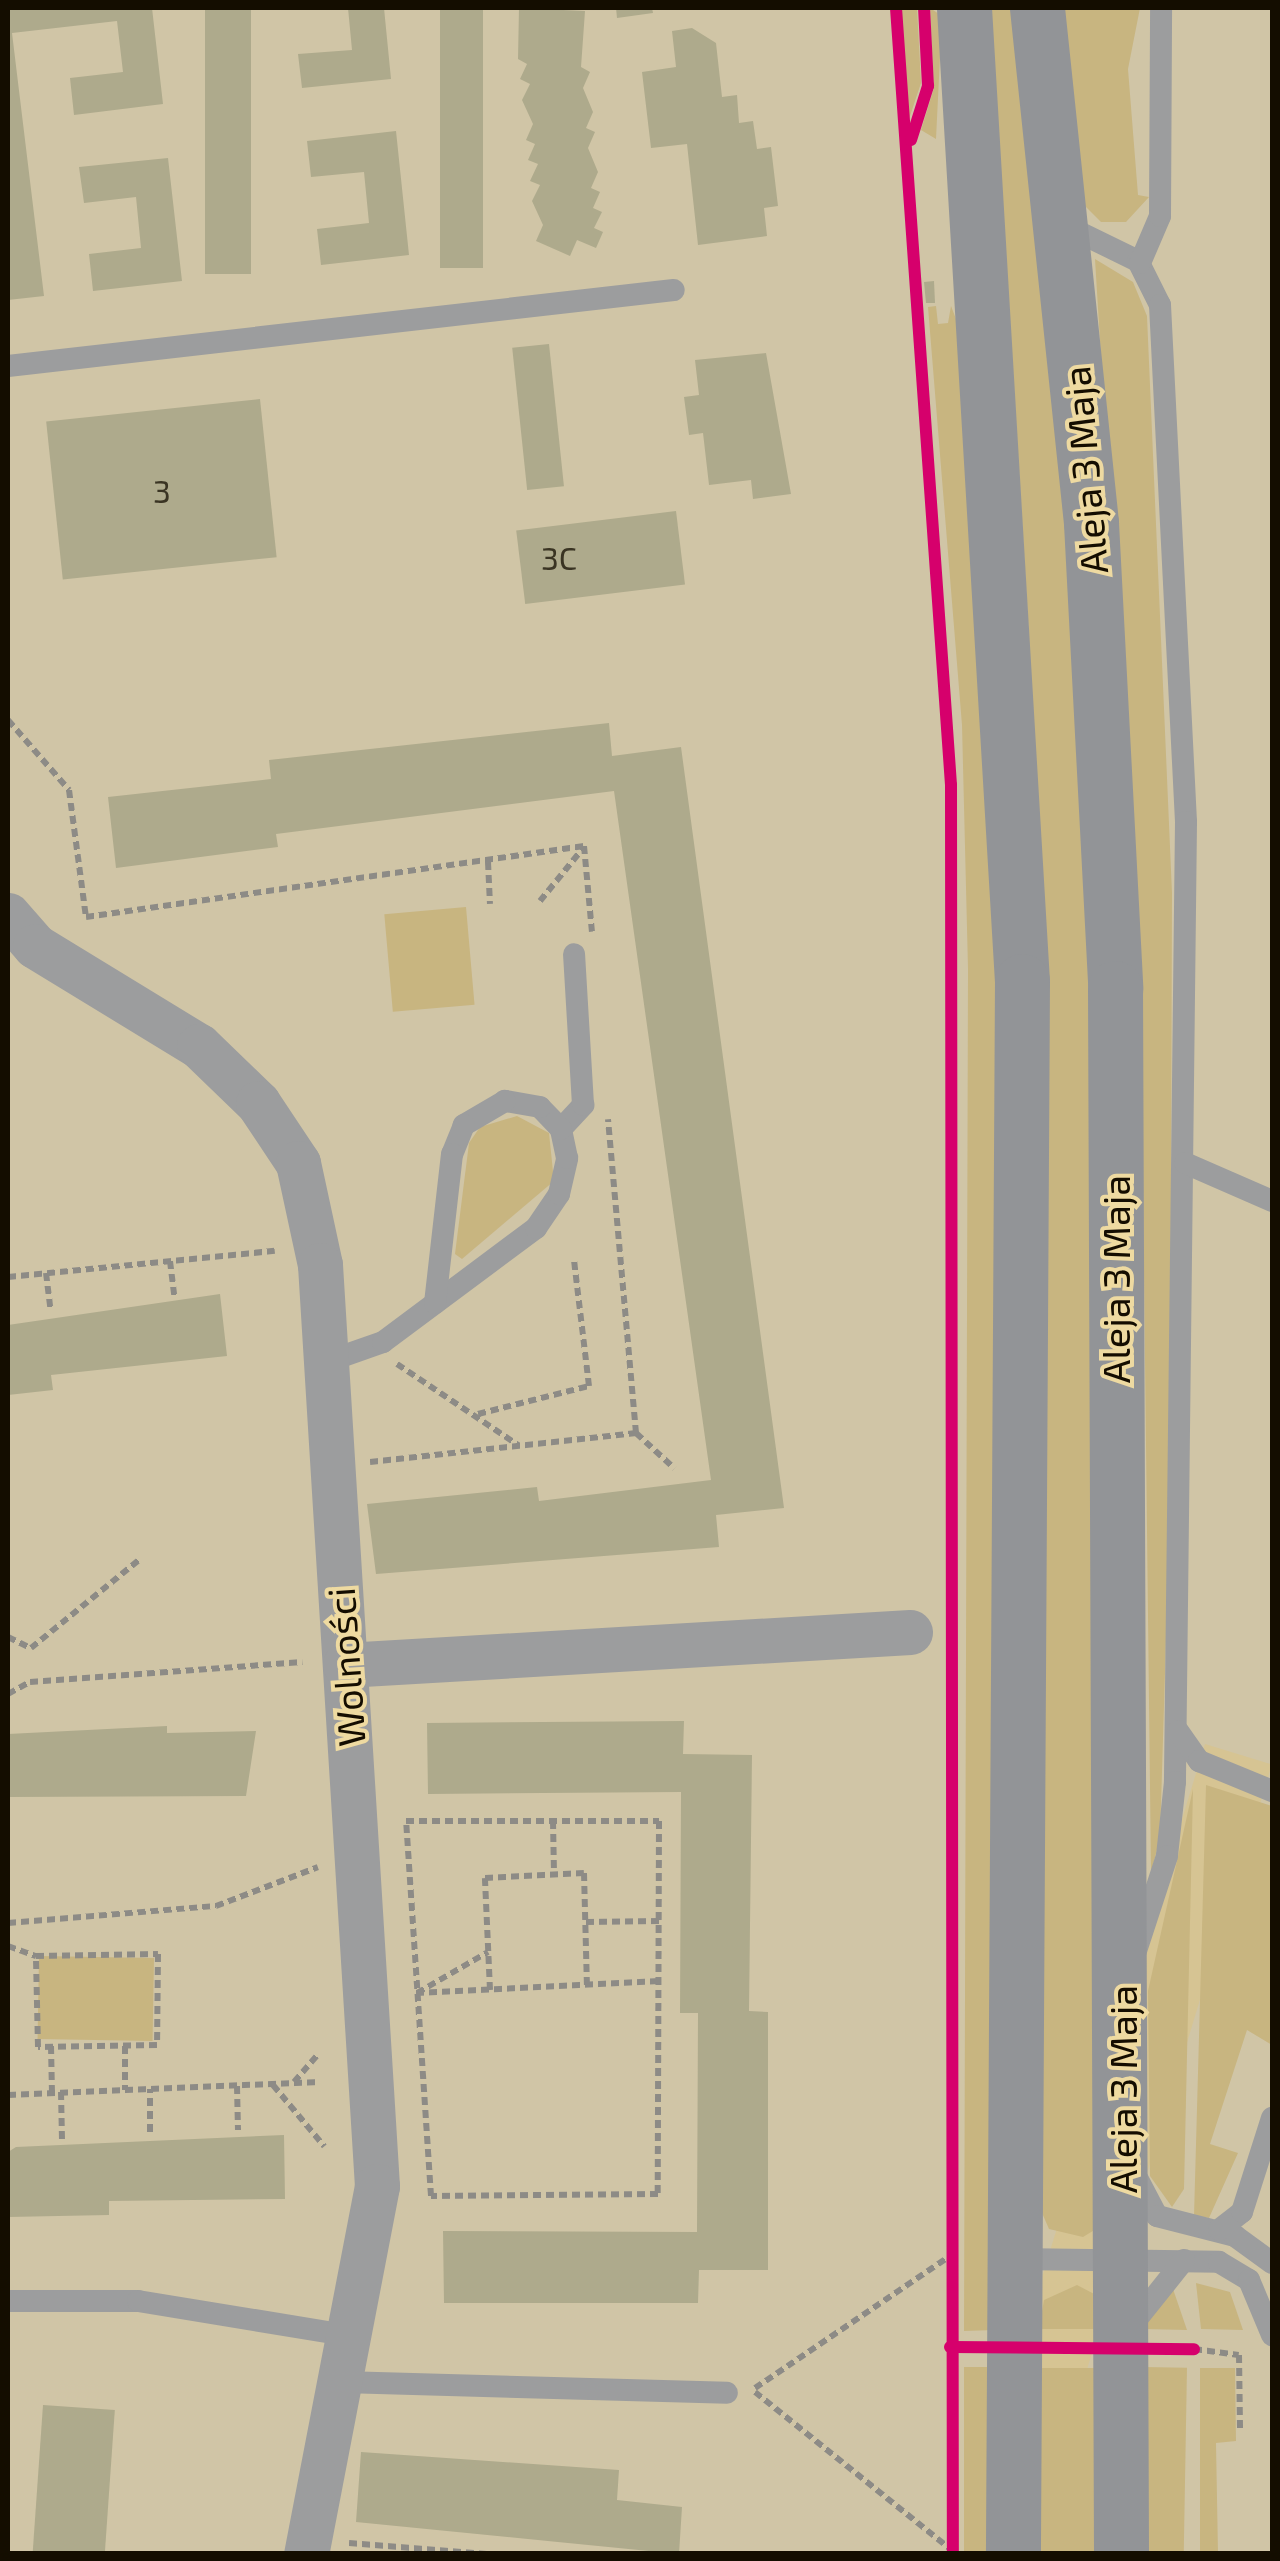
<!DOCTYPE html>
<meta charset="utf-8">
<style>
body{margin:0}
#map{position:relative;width:1280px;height:2561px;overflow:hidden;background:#d0c5a6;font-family:"Exo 2",sans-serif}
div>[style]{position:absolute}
.built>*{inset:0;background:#d6c493;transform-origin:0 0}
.green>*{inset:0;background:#c8b580;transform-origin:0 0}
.building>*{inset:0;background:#aeaa8c;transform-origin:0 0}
.path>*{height:6px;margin-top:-3px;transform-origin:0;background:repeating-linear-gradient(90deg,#8d8b86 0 8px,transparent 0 13px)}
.lane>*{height:22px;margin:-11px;padding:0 11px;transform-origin:11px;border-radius:11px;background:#9c9d9e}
.street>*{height:45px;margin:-22.5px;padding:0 22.5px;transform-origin:22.5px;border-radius:22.5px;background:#9c9d9e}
.secondary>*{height:55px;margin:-27.5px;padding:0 27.5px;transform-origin:27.5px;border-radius:27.5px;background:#929497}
.cycleway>*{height:12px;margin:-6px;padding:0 6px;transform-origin:6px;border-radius:6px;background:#d6006c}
span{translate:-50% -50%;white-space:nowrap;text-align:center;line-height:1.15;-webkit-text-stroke:8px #eedaa1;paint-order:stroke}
.number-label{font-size:32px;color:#3a3423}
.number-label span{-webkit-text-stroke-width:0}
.street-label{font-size:38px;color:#140d00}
.frame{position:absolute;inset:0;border:10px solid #140d00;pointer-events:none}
</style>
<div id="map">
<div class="built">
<i style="left:1205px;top:1744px;width:70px;height:810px;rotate:17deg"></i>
</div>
<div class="green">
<i style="clip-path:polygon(900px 8px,917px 8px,921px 83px,908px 122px)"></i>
<i style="clip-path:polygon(930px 8px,942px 16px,936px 139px,921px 130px,934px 88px)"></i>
<i style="clip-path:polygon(991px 8px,1015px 8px,1066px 508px,1090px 878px,1101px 2226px,1083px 2237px,1049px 2229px,1039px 2206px,1029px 636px)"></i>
<i style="clip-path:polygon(1060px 8px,1140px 8px,1128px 69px,1138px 195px,1149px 197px,1126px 222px,1101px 222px,1080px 201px)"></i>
<i style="clip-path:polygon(1095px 259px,1133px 282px,1147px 316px,1172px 893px,1170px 1507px,1160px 1838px,1151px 1873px,1141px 1015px)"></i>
<i style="clip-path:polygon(936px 306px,938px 324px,948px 323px,951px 306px,961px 332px,997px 813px,995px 2330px,964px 2331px,968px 969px,962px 725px,928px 307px)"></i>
<i style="left:466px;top:907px;width:98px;height:82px;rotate:85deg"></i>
<i style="clip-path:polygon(517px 1116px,549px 1133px,554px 1181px,462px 1259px,455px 1254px,469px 1143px,480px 1127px)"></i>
<i style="clip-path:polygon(1206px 1785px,1272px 1806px,1272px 2045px,1247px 2030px,1210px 2144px,1238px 2153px,1209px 2218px,1194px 2216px)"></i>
<i style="clip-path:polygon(1193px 1789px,1184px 2189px,1172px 2207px,1150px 2176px,1148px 1991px)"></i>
<i style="left:154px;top:1958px;width:83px;height:115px;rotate:91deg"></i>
<i style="clip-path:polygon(1196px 2283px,1230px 2292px,1243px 2330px,1201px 2329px)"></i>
<i style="clip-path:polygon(1077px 2285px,1098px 2296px,1100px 2329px,1039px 2329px,1044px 2300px)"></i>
<i style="clip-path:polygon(1173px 2289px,1187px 2330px,1144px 2329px,1145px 2322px)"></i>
<i style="left:964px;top:2367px;width:32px;height:187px"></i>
<i style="left:1143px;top:2367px;width:44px;height:187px;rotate:1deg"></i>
<i style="left:1040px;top:2368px;width:61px;height:185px"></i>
<i style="clip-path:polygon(1200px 2368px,1235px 2368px,1236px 2441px,1216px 2443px,1218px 2553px,1200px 2553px)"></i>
</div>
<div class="building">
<i style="clip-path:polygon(8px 8px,152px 8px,163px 104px,74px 115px,70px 78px,123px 72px,117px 21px,12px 33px,44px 296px,8px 300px)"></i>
<i style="left:205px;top:8px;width:46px;height:266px"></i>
<i style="clip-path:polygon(348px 8px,384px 8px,391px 79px,302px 88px,298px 54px,352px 50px)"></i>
<i style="left:440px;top:8px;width:43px;height:260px"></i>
<i style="clip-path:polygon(519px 8px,585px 11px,581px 67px,590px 72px,583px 88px,593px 112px,586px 128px,595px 132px,588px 148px,598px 172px,591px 188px,600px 192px,593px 208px,602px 212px,594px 228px,603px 232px,596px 248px,577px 240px,570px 256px,536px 241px,543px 225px,532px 201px,540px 185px,530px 181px,538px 164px,528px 160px,535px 144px,526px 140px,533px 124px,522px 100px,530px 84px,520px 79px,527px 64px,518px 59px)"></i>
<i style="clip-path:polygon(616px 8px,652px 8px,653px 13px,617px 18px)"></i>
<i style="clip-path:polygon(692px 28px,716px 43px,722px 97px,737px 95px,739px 123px,753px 121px,757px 149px,771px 147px,778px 206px,764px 208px,767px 236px,698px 245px,687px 144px,651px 148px,642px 72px,676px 67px,672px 31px)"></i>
<i style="clip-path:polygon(396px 131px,409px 255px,321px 265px,317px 229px,369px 223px,364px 172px,311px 177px,307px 141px)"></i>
<i style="clip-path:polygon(168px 158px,182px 281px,93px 291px,89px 254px,141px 248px,136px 197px,84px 203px,79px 167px)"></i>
<i style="clip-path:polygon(934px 281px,935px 303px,926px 303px,924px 282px)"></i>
<i style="left:549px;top:344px;width:143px;height:37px;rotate:84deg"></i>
<i style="clip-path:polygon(766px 353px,791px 494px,753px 499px,751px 480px,709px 485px,703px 433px,689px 435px,684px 397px,699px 395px,695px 360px)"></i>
<i style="left:260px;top:399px;width:159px;height:215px;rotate:84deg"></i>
<i style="left:676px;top:511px;width:74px;height:161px;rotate:83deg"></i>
<i style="clip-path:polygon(609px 723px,612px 756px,681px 747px,784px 1508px,716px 1515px,719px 1547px,376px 1574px,367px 1504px,537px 1487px,539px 1501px,711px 1480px,614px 791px,276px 834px,278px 847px,116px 868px,108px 797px,271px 779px,269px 760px)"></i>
<i style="clip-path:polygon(220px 1294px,227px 1356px,51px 1375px,53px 1390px,8px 1395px,8px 1325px)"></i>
<i style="clip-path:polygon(684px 1721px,683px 1754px,752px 1755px,749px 2011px,768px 2012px,768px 2270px,699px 2270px,698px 2303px,444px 2303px,443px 2231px,697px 2232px,698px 2013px,680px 2013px,681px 1792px,428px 1794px,427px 1723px)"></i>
<i style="clip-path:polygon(167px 1726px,167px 1733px,256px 1731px,246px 1796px,8px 1797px,8px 1734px)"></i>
<i style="clip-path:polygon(284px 2135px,285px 2199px,109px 2201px,109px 2215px,8px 2217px,8px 2152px,16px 2147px)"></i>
<i style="left:43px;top:2405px;width:72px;height:149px;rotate:4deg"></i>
<i style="clip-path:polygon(361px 2452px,619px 2470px,617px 2500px,682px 2507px,679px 2554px,356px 2522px)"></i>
</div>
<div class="path">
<i style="left:896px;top:8px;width:142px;rotate:85.6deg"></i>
<i style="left:8px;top:720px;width:93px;rotate:48.9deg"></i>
<i style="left:69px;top:790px;width:128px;rotate:82.4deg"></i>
<i style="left:86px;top:917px;width:503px;rotate:-8.11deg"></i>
<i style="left:584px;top:846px;width:86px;rotate:84.7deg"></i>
<i style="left:488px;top:862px;width:42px;rotate:87.3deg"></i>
<i style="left:540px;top:901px;width:70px;rotate:-50.8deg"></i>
<i style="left:170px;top:1261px;width:35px;rotate:83deg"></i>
<i style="left:46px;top:1273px;width:35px;rotate:83deg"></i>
<i style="left:8px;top:1277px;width:268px;rotate:-5.6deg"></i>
<i style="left:397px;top:1364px;width:146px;rotate:33.8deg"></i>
<i style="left:478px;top:1414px;width:114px;rotate:-14.2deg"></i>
<i style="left:589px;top:1386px;width:127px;rotate:-96.8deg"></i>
<i style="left:636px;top:1433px;width:52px;rotate:42.6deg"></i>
<i style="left:370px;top:1462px;width:268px;rotate:-6.2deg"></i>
<i style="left:636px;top:1433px;width:315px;rotate:-95.1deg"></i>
<i style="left:8px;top:1637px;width:25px;rotate:26deg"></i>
<i style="left:31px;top:1648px;width:141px;rotate:-39.2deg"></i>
<i style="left:8px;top:1694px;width:25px;rotate:-29deg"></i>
<i style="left:30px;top:1682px;width:273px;rotate:-4.2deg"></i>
<i style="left:406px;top:1821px;width:253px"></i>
<i style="left:659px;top:1821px;width:373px;rotate:90.2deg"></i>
<i style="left:658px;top:2194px;width:227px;rotate:179.5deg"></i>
<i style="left:431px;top:2196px;width:376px;rotate:-93.8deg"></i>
<i style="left:553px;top:1821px;width:54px;rotate:88.9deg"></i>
<i style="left:586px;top:1922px;width:73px;rotate:-0.8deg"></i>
<i style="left:8px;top:1923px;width:209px;rotate:-4.7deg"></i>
<i style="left:216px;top:1906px;width:109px;rotate:-20.9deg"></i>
<i style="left:8px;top:1946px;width:30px;rotate:20deg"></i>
<i style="left:158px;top:1954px;width:91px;rotate:90.6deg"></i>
<i style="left:157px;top:2045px;width:119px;rotate:179deg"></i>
<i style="left:38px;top:2047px;width:91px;rotate:-91.3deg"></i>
<i style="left:36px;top:1956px;width:122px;rotate:-0.9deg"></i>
<i style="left:490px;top:1990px;width:112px;rotate:-92.6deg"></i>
<i style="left:485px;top:1878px;width:99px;rotate:-2.9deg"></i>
<i style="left:584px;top:1873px;width:112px;rotate:88.5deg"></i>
<i style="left:416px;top:1993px;width:244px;rotate:-2.8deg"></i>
<i style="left:417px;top:1993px;width:82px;rotate:-30deg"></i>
<i style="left:51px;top:2046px;width:47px;rotate:88.8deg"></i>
<i style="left:125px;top:2046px;width:44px;rotate:90deg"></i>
<i style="left:294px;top:2082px;width:37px;rotate:-49deg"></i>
<i style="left:273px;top:2085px;width:80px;rotate:50.1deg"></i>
<i style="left:237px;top:2086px;width:44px;rotate:88.7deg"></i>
<i style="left:61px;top:2092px;width:48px;rotate:88.8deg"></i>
<i style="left:8px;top:2095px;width:312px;rotate:-2.4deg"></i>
<i style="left:150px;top:2132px;width:43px;rotate:-90deg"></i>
<i style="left:1194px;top:2349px;width:45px;rotate:7.6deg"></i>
<i style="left:1239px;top:2355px;width:76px;rotate:89.2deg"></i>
<i style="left:755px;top:2388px;width:239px;rotate:-34.1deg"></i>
<i style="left:755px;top:2392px;width:254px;rotate:38.8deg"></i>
<i style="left:349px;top:2543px;width:138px;rotate:4.6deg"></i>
</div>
<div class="lane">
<i style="left:1062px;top:224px;width:85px;rotate:26deg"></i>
<i style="left:1138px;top:261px;width:49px;rotate:63.4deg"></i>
<i style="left:1160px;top:305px;width:518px;rotate:87.12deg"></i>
<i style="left:1186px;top:822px;width:960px;rotate:90.66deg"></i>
<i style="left:1175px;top:1782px;width:74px;rotate:96.2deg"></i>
<i style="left:1167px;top:1856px;width:100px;rotate:108.1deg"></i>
<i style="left:1140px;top:263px;width:51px;rotate:-66.9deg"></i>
<i style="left:1160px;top:216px;width:208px;rotate:-89.7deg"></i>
<i style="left:8px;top:366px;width:670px;rotate:-6.51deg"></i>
<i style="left:561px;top:1129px;width:33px;rotate:-47deg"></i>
<i style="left:583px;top:1105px;width:151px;rotate:-93.4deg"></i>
<i style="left:1185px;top:1163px;width:95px;rotate:23.6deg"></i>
<i style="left:326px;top:1362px;width:60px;rotate:-19.3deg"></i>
<i style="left:383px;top:1342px;width:191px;rotate:-36.7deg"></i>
<i style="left:536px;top:1228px;width:41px;rotate:-55.9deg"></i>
<i style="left:559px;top:1194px;width:37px;rotate:-77deg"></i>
<i style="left:567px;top:1158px;width:30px;rotate:-102deg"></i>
<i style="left:561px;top:1129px;width:30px;rotate:-134deg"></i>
<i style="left:540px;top:1107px;width:36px;rotate:-170deg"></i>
<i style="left:505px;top:1101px;width:48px;rotate:149.7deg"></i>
<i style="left:464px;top:1125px;width:31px;rotate:112deg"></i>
<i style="left:452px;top:1154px;width:150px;rotate:96.5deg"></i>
<i style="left:1178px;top:1731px;width:37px;rotate:55deg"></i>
<i style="left:1199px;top:1761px;width:79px;rotate:22.3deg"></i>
<i style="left:1137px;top:2178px;width:43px;rotate:62.2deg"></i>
<i style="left:1157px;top:2216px;width:81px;rotate:14.4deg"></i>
<i style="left:1235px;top:2236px;width:46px;rotate:36.1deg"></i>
<i style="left:1219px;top:2230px;width:29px;rotate:-38deg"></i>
<i style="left:1242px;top:2212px;width:99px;rotate:-72.3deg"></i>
<i style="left:1015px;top:2259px;width:204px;rotate:0.8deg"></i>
<i style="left:1219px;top:2262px;width:35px;rotate:31deg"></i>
<i style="left:1249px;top:2280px;width:60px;rotate:67.3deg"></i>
<i style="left:8px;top:2301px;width:130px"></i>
<i style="left:138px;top:2301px;width:217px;rotate:9.3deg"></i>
<i style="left:1133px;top:2324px;width:82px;rotate:-51.4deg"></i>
<i style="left:342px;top:2382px;width:385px;rotate:1.6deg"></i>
</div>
<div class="street">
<i style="left:8px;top:915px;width:41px;rotate:48.9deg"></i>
<i style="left:35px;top:946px;width:192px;rotate:31.4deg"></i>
<i style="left:199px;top:1046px;width:82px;rotate:44deg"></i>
<i style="left:258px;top:1103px;width:72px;rotate:56.3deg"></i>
<i style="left:298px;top:1163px;width:104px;rotate:77.8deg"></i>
<i style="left:320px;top:1265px;width:923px;rotate:86.46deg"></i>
<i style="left:377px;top:2186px;width:375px;rotate:100.9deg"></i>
<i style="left:345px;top:1665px;width:566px;rotate:-3.34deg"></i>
</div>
<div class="secondary">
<i style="left:964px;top:8px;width:975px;rotate:86.59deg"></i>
<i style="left:1022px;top:981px;width:1573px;rotate:90.33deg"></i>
<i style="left:1037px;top:8px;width:518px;rotate:84.01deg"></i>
<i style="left:1091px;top:523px;width:466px;rotate:87deg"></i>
<i style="left:1115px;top:988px;width:1566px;rotate:89.78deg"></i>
</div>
<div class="cycleway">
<i style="left:896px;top:8px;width:779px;rotate:85.95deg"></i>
<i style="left:951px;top:785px;width:1769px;rotate:89.94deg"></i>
<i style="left:911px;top:140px;width:57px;rotate:-72.5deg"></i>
<i style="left:928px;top:86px;width:78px;rotate:-92.9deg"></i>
<i style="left:950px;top:2347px;width:244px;rotate:0.5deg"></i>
</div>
<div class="number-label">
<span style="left:162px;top:490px">3</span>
<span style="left:559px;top:557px">3C</span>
</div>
<div class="street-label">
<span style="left:1085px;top:470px;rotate:-95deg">Aleja 3 Maja</span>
<span style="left:1116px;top:1279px;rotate:-90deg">Aleja 3 Maja</span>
<span style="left:346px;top:1667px;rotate:-94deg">Wolności</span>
<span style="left:1123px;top:2089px;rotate:-90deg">Aleja 3 Maja</span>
</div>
<div class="frame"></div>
</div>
